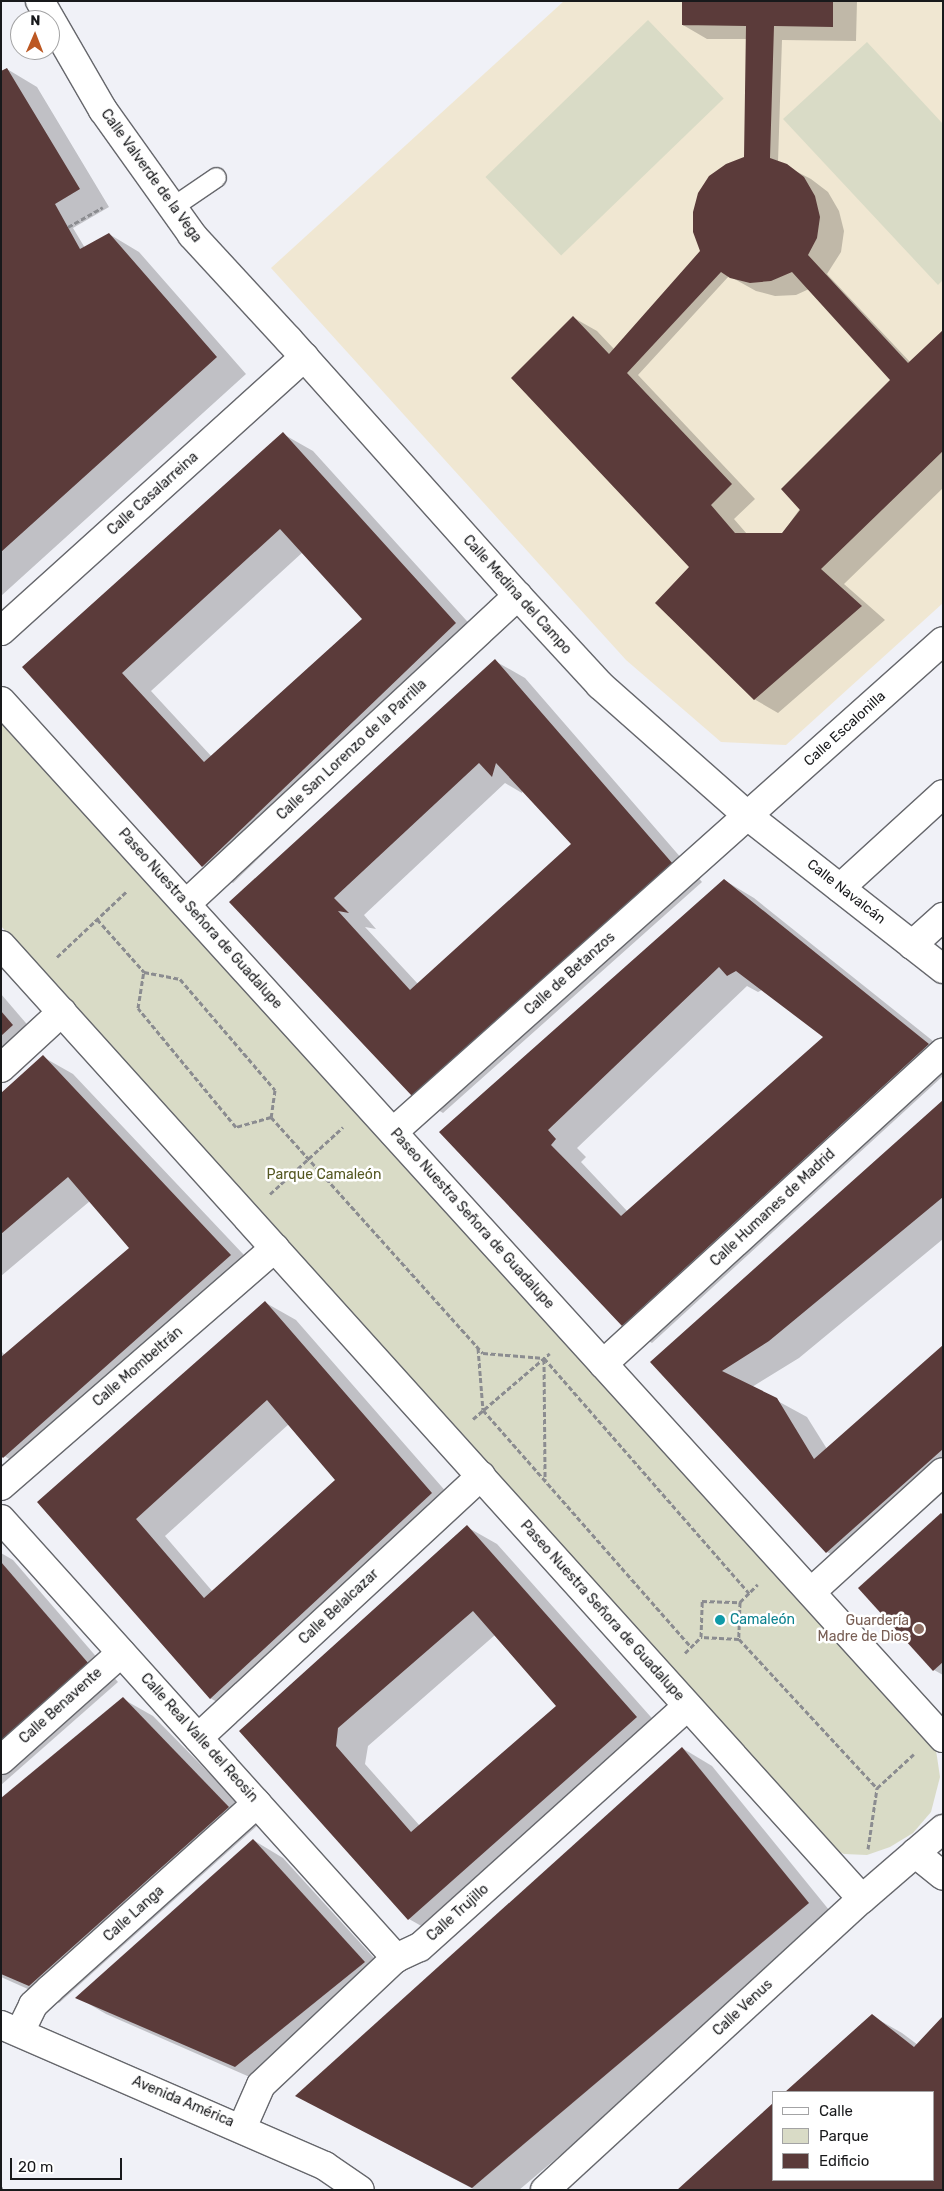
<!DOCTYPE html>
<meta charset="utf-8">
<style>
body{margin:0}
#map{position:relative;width:944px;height:2191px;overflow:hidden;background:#f0f1f7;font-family:Rubik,sans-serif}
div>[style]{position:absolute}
.education>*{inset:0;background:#f0e7d2}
.green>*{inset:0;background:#d9dbc6;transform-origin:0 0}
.shadow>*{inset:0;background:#0003}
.building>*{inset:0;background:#5b3b3a}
.path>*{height:3px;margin-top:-1.5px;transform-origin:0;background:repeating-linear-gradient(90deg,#8b8c90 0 5px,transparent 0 7.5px)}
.roads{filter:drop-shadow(1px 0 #66676c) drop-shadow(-1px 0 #66676c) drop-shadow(0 1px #66676c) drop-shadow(0 -1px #66676c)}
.service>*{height:19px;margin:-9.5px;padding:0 9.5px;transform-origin:9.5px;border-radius:9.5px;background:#fff}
.pedestrian>*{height:28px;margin:-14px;padding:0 14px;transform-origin:14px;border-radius:14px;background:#fff}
.minor>*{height:28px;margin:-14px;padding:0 14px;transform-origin:14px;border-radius:14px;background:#fff}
.tertiary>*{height:28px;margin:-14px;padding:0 14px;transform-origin:14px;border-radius:14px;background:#fff}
.dots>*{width:14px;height:14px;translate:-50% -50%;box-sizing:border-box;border:2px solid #fff;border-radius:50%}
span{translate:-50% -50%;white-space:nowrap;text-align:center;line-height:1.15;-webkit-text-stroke:5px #fff;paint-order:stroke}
.street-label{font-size:14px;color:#18191b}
.park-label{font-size:14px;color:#545721}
.culture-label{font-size:14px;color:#0d838f}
.left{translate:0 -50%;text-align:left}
.education-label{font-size:14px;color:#785e54}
.right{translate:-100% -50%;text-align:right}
.frame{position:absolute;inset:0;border:2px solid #18191b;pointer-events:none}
.legend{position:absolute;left:772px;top:2091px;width:162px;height:90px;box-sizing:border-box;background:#fff;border:1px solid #a3a3a4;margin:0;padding:6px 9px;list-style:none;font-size:15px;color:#18191b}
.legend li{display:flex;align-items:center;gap:10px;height:25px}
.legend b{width:25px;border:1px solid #a3a3a4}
.north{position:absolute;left:10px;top:10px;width:50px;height:50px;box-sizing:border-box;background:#fff;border:1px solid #a3a3a4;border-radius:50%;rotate:1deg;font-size:14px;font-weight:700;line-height:20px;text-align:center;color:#18191b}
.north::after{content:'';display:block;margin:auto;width:18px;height:22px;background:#bc5823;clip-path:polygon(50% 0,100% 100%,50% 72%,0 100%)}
.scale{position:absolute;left:10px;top:2158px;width:112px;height:22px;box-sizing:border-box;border:2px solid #18191b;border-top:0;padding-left:6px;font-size:15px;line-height:18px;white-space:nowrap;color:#18191b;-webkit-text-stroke:4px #fff;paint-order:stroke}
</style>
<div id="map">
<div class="education">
<i style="clip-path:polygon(564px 1px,943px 1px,943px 603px,786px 745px,721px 742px,626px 660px,271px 268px)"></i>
</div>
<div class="green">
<i style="left:648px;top:20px;width:109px;height:226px;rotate:46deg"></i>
<i style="clip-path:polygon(867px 42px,943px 124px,943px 280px,938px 285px,783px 119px)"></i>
<i style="clip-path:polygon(1px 713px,929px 1740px,936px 1750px,940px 1777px,931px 1812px,913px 1833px,890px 1847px,867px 1855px,844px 1854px,827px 1846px,1px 926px)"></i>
</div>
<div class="shadow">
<i style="clip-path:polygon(evenodd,683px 1px,857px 1px,856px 41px,782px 40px,778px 162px,811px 179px,828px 192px,839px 211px,844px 231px,841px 252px,827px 274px,910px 362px,943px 332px,943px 488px,844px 584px,885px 620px,778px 713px,754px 699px,574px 318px,597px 331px,614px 349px,702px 251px,746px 157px,747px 39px,707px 39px,683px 25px,683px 1px,729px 276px,756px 291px,775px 296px,796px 295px,809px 289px,891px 380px,782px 534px,747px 534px,734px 519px,755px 499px,638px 375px,729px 276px)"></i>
<i style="clip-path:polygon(7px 69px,37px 87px,109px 207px,73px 228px,85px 248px,109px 234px,139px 252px,246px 374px,1px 596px,1px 73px)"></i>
<i style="clip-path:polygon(evenodd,283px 434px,313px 451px,485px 641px,233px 883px,203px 866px,24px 667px,283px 434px,303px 552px,364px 619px,212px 757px,151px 691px,303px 552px)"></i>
<i style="clip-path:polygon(evenodd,495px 661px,525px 678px,702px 882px,443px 1113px,413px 1095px,231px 902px,495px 661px,505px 783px,522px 793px,523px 790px,572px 844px,418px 984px,365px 927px,376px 929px,364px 915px,505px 783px)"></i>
<i style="clip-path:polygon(evenodd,724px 880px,754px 898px,943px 1049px,943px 1076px,652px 1343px,622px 1325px,440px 1132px,724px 880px,747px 986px,758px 992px,762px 990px,825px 1037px,628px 1212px,581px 1162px,586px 1157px,577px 1148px,747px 986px)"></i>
<i style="clip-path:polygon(1px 994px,43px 1043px,1px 1081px)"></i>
<i style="clip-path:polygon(43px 1057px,73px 1074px,260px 1272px,34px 1474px,1px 1454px,1px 1351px,5px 1355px,131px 1249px,90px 1201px,1px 1276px,1px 1095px)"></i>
<i style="clip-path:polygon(943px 1102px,943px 1239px,799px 1358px,752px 1387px,807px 1417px,827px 1449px,943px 1347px,943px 1493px,857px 1569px,827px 1552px,652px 1362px)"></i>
<i style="clip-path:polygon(evenodd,266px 1303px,296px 1320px,462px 1510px,240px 1715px,210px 1698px,39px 1502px,266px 1303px,289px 1424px,337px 1480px,213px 1592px,165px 1536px,289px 1424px)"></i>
<i style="clip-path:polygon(943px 1516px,943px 1675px,934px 1670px)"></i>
<i style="clip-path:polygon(evenodd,467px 1527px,497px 1544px,666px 1734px,439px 1936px,409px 1919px,241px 1731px,467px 1527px,495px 1635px,558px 1706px,420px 1826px,365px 1764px,368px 1746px,495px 1635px)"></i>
<i style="clip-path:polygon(1px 1553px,13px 1560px,118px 1682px,1px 1785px)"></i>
<i style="clip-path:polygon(123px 1699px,153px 1716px,259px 1824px,59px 2003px,1px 1977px,1px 1800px)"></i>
<i style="clip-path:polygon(682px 1748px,712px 1766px,838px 1921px,519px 2190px,475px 2190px,297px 2096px)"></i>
<i style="clip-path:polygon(253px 1840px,283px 1858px,394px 1980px,266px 2084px,106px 2014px,77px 1997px)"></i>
<i style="clip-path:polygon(872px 2016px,902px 2033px,918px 2045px,943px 2018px,943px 2190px,679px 2190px,773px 2180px,933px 2180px,933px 2092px,787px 2092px)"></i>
</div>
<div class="building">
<i style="clip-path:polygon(evenodd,682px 1px,833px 1px,833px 27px,774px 26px,770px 158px,787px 164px,804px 177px,815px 196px,820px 217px,817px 238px,808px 255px,908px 363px,943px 330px,943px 451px,821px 569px,862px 606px,754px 700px,655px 603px,689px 567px,511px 378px,573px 316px,609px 354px,700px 251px,693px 232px,693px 212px,698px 193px,709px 176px,726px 164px,744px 157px,746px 26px,682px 25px,682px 1px,721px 272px,730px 278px,750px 283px,771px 281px,792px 272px,890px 380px,781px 489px,800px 510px,782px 533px,735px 533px,711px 505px,732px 484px,627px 373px,721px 272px)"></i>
<i style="clip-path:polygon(7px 68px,80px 189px,55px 204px,80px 249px,109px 233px,217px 357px,1px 552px,1px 71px)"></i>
<i style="clip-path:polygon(evenodd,283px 432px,456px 623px,202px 867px,22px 667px,283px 432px,280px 529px,362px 619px,204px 762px,122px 673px,280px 529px)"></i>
<i style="clip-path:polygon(evenodd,495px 659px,673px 864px,412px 1096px,229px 902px,495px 659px,479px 763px,492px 777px,496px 763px,571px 844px,410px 990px,338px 911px,349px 913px,334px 898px,479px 763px)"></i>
<i style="clip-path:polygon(evenodd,724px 879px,929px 1044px,622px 1326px,439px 1132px,724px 879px,719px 967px,727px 976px,736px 971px,823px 1037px,621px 1216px,551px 1145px,556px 1139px,548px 1130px,719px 967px)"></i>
<i style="clip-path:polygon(1px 1011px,13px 1025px,1px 1036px)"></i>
<i style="clip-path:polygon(43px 1055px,231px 1255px,3px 1458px,1px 1456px,1px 1357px,129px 1248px,68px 1177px,1px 1234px,1px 1093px)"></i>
<i style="clip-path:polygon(943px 1100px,943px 1197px,769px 1341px,722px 1371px,777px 1398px,814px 1459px,943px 1345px,943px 1449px,826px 1553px,650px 1362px)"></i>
<i style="clip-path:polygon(evenodd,265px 1301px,432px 1493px,210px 1699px,37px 1502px,265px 1301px,267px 1400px,335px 1480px,204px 1598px,136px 1519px,267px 1400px)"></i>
<i style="clip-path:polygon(941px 1513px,943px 1515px,943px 1662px,933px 1671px,858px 1588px)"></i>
<i style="clip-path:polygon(evenodd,467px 1525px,637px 1717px,408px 1920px,239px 1731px,467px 1525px,473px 1611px,556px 1706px,411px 1832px,336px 1746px,338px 1728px,473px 1611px)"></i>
<i style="clip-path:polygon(1px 1562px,89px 1664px,1px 1742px)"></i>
<i style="clip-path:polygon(123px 1697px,229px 1807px,29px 1986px,1px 1974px,1px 1798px)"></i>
<i style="clip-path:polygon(682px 1747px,809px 1903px,472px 2188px,295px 2096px)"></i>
<i style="clip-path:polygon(253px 1839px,365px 1962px,235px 2067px,75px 1998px)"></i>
<i style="clip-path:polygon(872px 2014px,914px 2047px,943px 2016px,943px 2190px,677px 2190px,773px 2103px,773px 2180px,933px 2180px,933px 2092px,785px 2092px)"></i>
</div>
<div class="path">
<i style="left:68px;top:227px;width:40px;rotate:-29.7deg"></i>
<i style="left:97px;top:919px;width:71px;rotate:48.4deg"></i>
<i style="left:144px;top:972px;width:37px;rotate:11deg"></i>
<i style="left:180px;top:979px;width:146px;rotate:49.4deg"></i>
<i style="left:275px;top:1090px;width:27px;rotate:98deg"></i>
<i style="left:271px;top:1117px;width:36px;rotate:164deg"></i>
<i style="left:236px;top:1127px;width:154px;rotate:-129.5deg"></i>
<i style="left:138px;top:1008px;width:36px;rotate:-81deg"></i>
<i style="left:57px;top:957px;width:96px;rotate:-43.3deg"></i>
<i style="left:271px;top:1117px;width:317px;rotate:48.1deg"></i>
<i style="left:483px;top:1353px;width:61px;rotate:4.7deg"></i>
<i style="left:544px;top:1358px;width:312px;rotate:48.9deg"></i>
<i style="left:270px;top:1194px;width:99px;rotate:-42.5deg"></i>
<i style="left:478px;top:1348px;width:62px;rotate:85.4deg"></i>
<i style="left:483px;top:1410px;width:315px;rotate:48.7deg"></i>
<i style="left:544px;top:1359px;width:121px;rotate:89.5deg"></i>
<i style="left:473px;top:1419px;width:101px;rotate:-40.6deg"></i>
<i style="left:740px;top:1602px;width:37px;rotate:92deg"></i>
<i style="left:739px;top:1639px;width:38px;rotate:-177deg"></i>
<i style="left:701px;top:1637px;width:36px;rotate:-88deg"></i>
<i style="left:702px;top:1601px;width:38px;rotate:2deg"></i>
<i style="left:740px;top:1602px;width:25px;rotate:-45deg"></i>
<i style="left:739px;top:1639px;width:203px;rotate:47.2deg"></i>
<i style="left:685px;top:1653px;width:23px;rotate:-45deg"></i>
<i style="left:868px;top:1849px;width:62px;rotate:-81.6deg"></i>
<i style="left:877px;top:1788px;width:50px;rotate:-42.6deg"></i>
<i style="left:1px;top:2187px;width:3px;rotate:72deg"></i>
</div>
<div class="roads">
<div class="service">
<i style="left:172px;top:207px;width:53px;rotate:-34.3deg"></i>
</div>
<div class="pedestrian">
<i style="left:840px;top:888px;width:139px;rotate:-42.4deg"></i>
<i style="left:912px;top:945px;width:42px;rotate:-42.1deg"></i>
</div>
<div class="minor">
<i style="left:1px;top:701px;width:1401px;rotate:47.75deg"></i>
<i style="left:186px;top:904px;width:453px;rotate:-42.9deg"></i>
<i style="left:1px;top:945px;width:1285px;rotate:47.93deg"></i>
<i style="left:1px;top:1068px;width:83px;rotate:-42.6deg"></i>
<i style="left:393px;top:1132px;width:737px;rotate:-41.76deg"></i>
<i style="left:603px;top:1364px;width:461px;rotate:-42.5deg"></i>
<i style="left:1px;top:1486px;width:363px;rotate:-41deg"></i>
<i style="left:1px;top:1519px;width:591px;rotate:48.02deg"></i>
<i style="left:811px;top:1592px;width:178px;rotate:-42.3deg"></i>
<i style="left:198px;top:1738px;width:386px;rotate:-42.8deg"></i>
<i style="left:1px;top:1760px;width:161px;rotate:-41.7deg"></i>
<i style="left:20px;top:2032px;width:30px;rotate:-64deg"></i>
<i style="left:33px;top:2005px;width:23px;rotate:-43deg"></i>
<i style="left:50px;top:1989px;width:278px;rotate:-41.9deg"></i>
<i style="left:242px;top:2128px;width:47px;rotate:-66.2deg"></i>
<i style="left:261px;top:2085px;width:185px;rotate:-43.3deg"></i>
<i style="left:396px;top:1958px;width:26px;rotate:-25deg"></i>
<i style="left:420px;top:1947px;width:360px;rotate:-42deg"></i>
</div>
<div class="tertiary">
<i style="left:40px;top:1px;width:126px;rotate:60deg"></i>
<i style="left:103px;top:110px;width:153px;rotate:54.5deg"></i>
<i style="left:192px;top:235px;width:142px;rotate:47.3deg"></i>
<i style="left:288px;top:339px;width:345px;rotate:48.2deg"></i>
<i style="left:518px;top:596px;width:121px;rotate:47.3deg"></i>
<i style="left:600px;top:685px;width:198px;rotate:41.5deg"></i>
<i style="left:748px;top:816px;width:248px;rotate:38.1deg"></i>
<i style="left:1px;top:631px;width:409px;rotate:-42.1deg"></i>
<i style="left:915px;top:1853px;width:36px;rotate:39deg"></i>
<i style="left:1px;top:2025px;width:353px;rotate:23.5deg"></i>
<i style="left:325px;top:2166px;width:42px;rotate:34.4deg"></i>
<i style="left:545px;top:2190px;width:430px;rotate:-42.6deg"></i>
<i style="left:862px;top:1899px;width:107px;rotate:-40.8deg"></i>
</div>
</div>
<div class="dots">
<i style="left:720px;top:1620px;background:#0f9aa8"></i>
<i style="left:919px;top:1629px;background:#8d6e63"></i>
</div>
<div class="street-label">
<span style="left:151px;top:176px;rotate:54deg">Calle Valverde de la Vega</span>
<span style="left:153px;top:494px;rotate:-42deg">Calle Casalarreina</span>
<span style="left:517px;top:595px;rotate:48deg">Calle Medina del Campo</span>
<span style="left:845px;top:729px;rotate:-42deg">Calle Escalonilla</span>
<span style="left:352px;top:750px;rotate:-43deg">Calle San Lorenzo de la Parrilla</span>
<span style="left:846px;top:892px;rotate:38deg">Calle Navalcán</span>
<span style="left:200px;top:919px;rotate:48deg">Paseo Nuestra Señora de Guadalupe</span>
<span style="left:570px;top:974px;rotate:-42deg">Calle de Betanzos</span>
<span style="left:773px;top:1208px;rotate:-43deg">Calle Humanes de Madrid</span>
<span style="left:472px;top:1219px;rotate:48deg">Paseo Nuestra Señora de Guadalupe</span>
<span style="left:138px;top:1367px;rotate:-41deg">Calle Mombeltrán</span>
<span style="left:339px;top:1607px;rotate:-43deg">Calle Belalcazar</span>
<span style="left:602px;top:1611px;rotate:48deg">Paseo Nuestra Señora de Guadalupe</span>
<span style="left:61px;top:1706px;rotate:-42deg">Calle Benavente</span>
<span style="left:199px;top:1738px;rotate:48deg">Calle Real Valle del Reosin</span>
<span style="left:458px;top:1913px;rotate:-42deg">Calle Trujillo</span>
<span style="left:134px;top:1914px;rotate:-42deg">Calle Langa</span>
<span style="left:743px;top:2008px;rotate:-43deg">Calle Venus</span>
<span style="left:183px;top:2102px;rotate:23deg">Avenida América</span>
</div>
<div class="park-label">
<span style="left:324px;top:1175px">Parque Camaleón</span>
</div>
<div class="culture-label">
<span class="left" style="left:730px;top:1620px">Camaleón</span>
</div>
<div class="education-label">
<span class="right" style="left:909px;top:1629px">Guardería<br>Madre de Dios</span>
</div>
<div class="frame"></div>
<ul class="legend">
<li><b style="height:6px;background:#fff"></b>Calle</li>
<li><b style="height:14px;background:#d9dbc6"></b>Parque</li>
<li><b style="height:14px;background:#5b3b3a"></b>Edificio</li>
</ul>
<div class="north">N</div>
<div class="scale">20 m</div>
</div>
